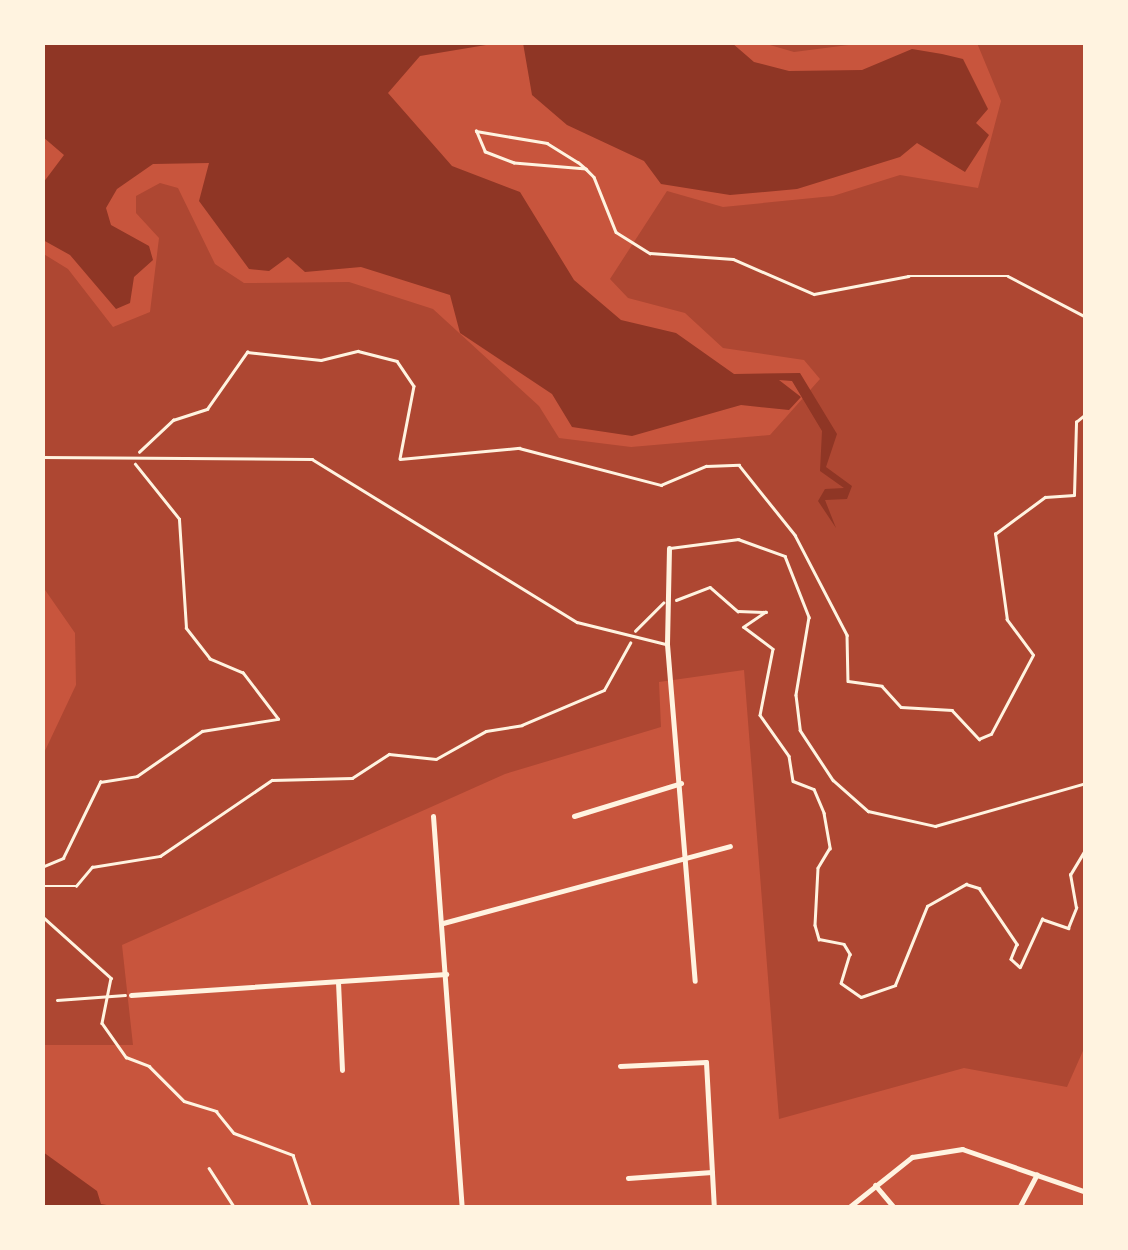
<!DOCTYPE html>
<style>
body{margin:0}
#map{position:relative;width:1128px;height:1250px;overflow:hidden;background:#c8553d;font-family:Poppins,sans-serif}
div>[style]{position:absolute}
.green>*{inset:0;background:#ae4732}
.water>*{inset:0;background:#8f3625}
.path>*{height:2.5px;margin:-1.25px;padding:0 1.25px;transform-origin:1.25px;border-radius:1.25px;background:#fff3e0}
.service>*{height:2.5px;margin:-1.25px;padding:0 1.25px;transform-origin:1.25px;border-radius:1.25px;background:#fff3e0}
.minor>*{height:5px;margin:-2.5px;padding:0 2.5px;transform-origin:2.5px;border-radius:2.5px;background:#fff3e0}
span{translate:-50% -50%;white-space:nowrap;text-align:center;line-height:1.15;-webkit-text-stroke:10px #fff3e0;paint-order:stroke}
.frame{position:absolute;inset:0;border:45px solid #fff3e0;pointer-events:none}
</style>
<div id="map">
<div class="green">
<i style="clip-path:polygon(763px 43px,864px 43px,794px 52px)"></i>
<i style="clip-path:polygon(977px 43px,1085px 43px,1086px 1044px,1067px 1087px,964px 1068px,779px 1119px,744px 670px,659px 682px,661px 727px,505px 774px,122px 945px,133px 1045px,43px 1045px,43px 755px,76px 685px,75px 633px,43px 587px,42px 253px,68px 269px,113px 327px,150px 312px,159px 238px,136px 213px,136px 196px,160px 183px,178px 188px,215px 264px,244px 283px,349px 282px,433px 309px,539px 406px,559px 438px,631px 447px,770px 435px,820px 379px,804px 360px,723px 348px,685px 313px,628px 298px,610px 279px,667px 191px,723px 207px,833px 196px,900px 175px,978px 188px,1001px 101px)"></i>
</div>
<div class="water">
<i style="clip-path:polygon(42px 43px,498px 43px,420px 56px,388px 93px,452px 166px,520px 192px,574px 280px,621px 320px,676px 333px,734px 374px,800px 373px,837px 434px,826px 467px,852px 486px,847px 499px,825px 500px,836px 528px,818px 501px,825px 489px,844px 488px,820px 471px,822px 431px,792px 381px,779px 380px,801px 397px,789px 410px,741px 405px,632px 436px,572px 427px,552px 394px,460px 333px,450px 295px,361px 267px,305px 272px,288px 257px,269px 271px,249px 269px,199px 201px,209px 163px,153px 164px,117px 189px,106px 208px,111px 225px,149px 246px,153px 260px,134px 277px,130px 303px,116px 309px,70px 255px,43px 240px,43px 183px,64px 155px,43px 137px)"></i>
<i style="clip-path:polygon(523px 43px,732px 43px,754px 62px,789px 71px,862px 70px,912px 49px,942px 54px,963px 59px,988px 109px,976px 123px,989px 135px,965px 172px,917px 143px,900px 157px,797px 189px,730px 195px,661px 184px,644px 161px,567px 125px,532px 95px)"></i>
<i style="clip-path:polygon(43px 1152px,97px 1191px,101px 1204px,118px 1207px,43px 1207px)"></i>
</div>
<div class="path">
<i style="left:139px;top:452px;width:47px;rotate:-43.3deg"></i>
<i style="left:173px;top:420px;width:36px;rotate:-18deg"></i>
<i style="left:207px;top:409px;width:70px;rotate:-54.9deg"></i>
<i style="left:247px;top:352px;width:74px;rotate:6.2deg"></i>
<i style="left:321px;top:360px;width:38px;rotate:-14deg"></i>
<i style="left:358px;top:351px;width:40px;rotate:14.4deg"></i>
<i style="left:397px;top:361px;width:30px;rotate:56deg"></i>
<i style="left:414px;top:386px;width:74px;rotate:100.9deg"></i>
<i style="left:400px;top:459px;width:120px;rotate:-5.3deg"></i>
<i style="left:519px;top:448px;width:147px;rotate:14.6deg"></i>
<i style="left:661px;top:485px;width:49px;rotate:-22.9deg"></i>
<i style="left:706px;top:466px;width:33px;rotate:-2deg"></i>
<i style="left:739px;top:465px;width:90px;rotate:51.3deg"></i>
<i style="left:795px;top:535px;width:113px;rotate:62.5deg"></i>
<i style="left:847px;top:635px;width:46px;rotate:88.8deg"></i>
<i style="left:848px;top:681px;width:34px;rotate:8deg"></i>
<i style="left:882px;top:686px;width:28px;rotate:48deg"></i>
<i style="left:901px;top:707px;width:51px;rotate:3.4deg"></i>
<i style="left:952px;top:710px;width:40px;rotate:47deg"></i>
<i style="left:979px;top:739px;width:13px;rotate:-23deg"></i>
<i style="left:991px;top:734px;width:89px;rotate:-62deg"></i>
<i style="left:1033px;top:655px;width:44px;rotate:-126.6deg"></i>
<i style="left:1007px;top:620px;width:87px;rotate:-97.9deg"></i>
<i style="left:995px;top:534px;width:62px;rotate:-36.5deg"></i>
<i style="left:1045px;top:497px;width:29px;rotate:-4deg"></i>
<i style="left:1074px;top:495px;width:73px;rotate:-88.4deg"></i>
<i style="left:1076px;top:422px;width:13px;rotate:-39deg"></i>
<i style="left:676px;top:600px;width:36px;rotate:-21deg"></i>
<i style="left:710px;top:587px;width:37px;rotate:41deg"></i>
<i style="left:738px;top:611px;width:28px;rotate:2deg"></i>
<i style="left:766px;top:612px;width:27px;rotate:146deg"></i>
<i style="left:744px;top:627px;width:36px;rotate:37deg"></i>
<i style="left:773px;top:649px;width:67px;rotate:101.1deg"></i>
<i style="left:760px;top:715px;width:50px;rotate:54.7deg"></i>
<i style="left:789px;top:756px;width:25px;rotate:81deg"></i>
<i style="left:793px;top:781px;width:22px;rotate:21deg"></i>
<i style="left:814px;top:789px;width:26px;rotate:67deg"></i>
<i style="left:824px;top:813px;width:36px;rotate:80deg"></i>
<i style="left:830px;top:848px;width:23px;rotate:121deg"></i>
<i style="left:818px;top:868px;width:57px;rotate:93deg"></i>
<i style="left:815px;top:925px;width:15px;rotate:74deg"></i>
<i style="left:819px;top:939px;width:25px;rotate:11deg"></i>
<i style="left:844px;top:944px;width:12px;rotate:59deg"></i>
<i style="left:850px;top:954px;width:30px;rotate:107deg"></i>
<i style="left:841px;top:983px;width:24px;rotate:35deg"></i>
<i style="left:861px;top:997px;width:36px;rotate:-19deg"></i>
<i style="left:895px;top:985px;width:85px;rotate:-67.9deg"></i>
<i style="left:927px;top:906px;width:45px;rotate:-29.4deg"></i>
<i style="left:966px;top:884px;width:14px;rotate:17deg"></i>
<i style="left:979px;top:888px;width:68px;rotate:55.8deg"></i>
<i style="left:1017px;top:944px;width:16px;rotate:112deg"></i>
<i style="left:1011px;top:959px;width:12px;rotate:42deg"></i>
<i style="left:1020px;top:967px;width:53px;rotate:-65.4deg"></i>
<i style="left:1042px;top:919px;width:28px;rotate:19deg"></i>
<i style="left:1068px;top:928px;width:22px;rotate:-68deg"></i>
<i style="left:1076px;top:908px;width:34px;rotate:-100deg"></i>
<i style="left:1070px;top:875px;width:31px;rotate:-59deg"></i>
<i style="left:635px;top:631px;width:40px;rotate:-45deg"></i>
<i style="left:42px;top:867px;width:23px;rotate:-23deg"></i>
<i style="left:63px;top:858px;width:85px;rotate:-64deg"></i>
<i style="left:100px;top:782px;width:37px;rotate:-9deg"></i>
<i style="left:137px;top:776px;width:79px;rotate:-34.7deg"></i>
<i style="left:202px;top:731px;width:77px;rotate:-9deg"></i>
<i style="left:278px;top:719px;width:58px;rotate:-127.3deg"></i>
<i style="left:243px;top:673px;width:36px;rotate:-157deg"></i>
<i style="left:210px;top:659px;width:39px;rotate:-128deg"></i>
<i style="left:186px;top:628px;width:109px;rotate:-93.7deg"></i>
<i style="left:179px;top:519px;width:70px;rotate:-128.7deg"></i>
<i style="left:42px;top:886px;width:34px"></i>
<i style="left:76px;top:886px;width:25px;rotate:-50deg"></i>
<i style="left:92px;top:867px;width:69px;rotate:-9.2deg"></i>
<i style="left:160px;top:856px;width:135px;rotate:-34.2deg"></i>
<i style="left:272px;top:780px;width:80px;rotate:-1.4deg"></i>
<i style="left:352px;top:778px;width:44px;rotate:-33deg"></i>
<i style="left:389px;top:754px;width:47px;rotate:6.1deg"></i>
<i style="left:436px;top:759px;width:57px;rotate:-29.2deg"></i>
<i style="left:486px;top:731px;width:36px;rotate:-9deg"></i>
<i style="left:522px;top:725px;width:89px;rotate:-23.1deg"></i>
<i style="left:604px;top:690px;width:54px;rotate:-61deg"></i>
<i style="left:42px;top:916px;width:93px;rotate:41.9deg"></i>
<i style="left:111px;top:978px;width:46px;rotate:101.3deg"></i>
<i style="left:102px;top:1023px;width:42px;rotate:54.8deg"></i>
<i style="left:126px;top:1057px;width:25px;rotate:21deg"></i>
<i style="left:149px;top:1066px;width:49px;rotate:45deg"></i>
<i style="left:184px;top:1101px;width:34px;rotate:17deg"></i>
<i style="left:216px;top:1111px;width:28px;rotate:51deg"></i>
<i style="left:234px;top:1133px;width:63px;rotate:20.4deg"></i>
<i style="left:293px;top:1155px;width:56px;rotate:71.2deg"></i>
<i style="left:57px;top:1000px;width:68px;rotate:-4.2deg"></i>
<i style="left:209px;top:1168px;width:48px;rotate:57deg"></i>
</div>
<div class="service">
<i style="left:586px;top:169px;width:72px;rotate:-175.2deg"></i>
<i style="left:514px;top:163px;width:31px;rotate:-159deg"></i>
<i style="left:485px;top:152px;width:23px;rotate:-113deg"></i>
<i style="left:476px;top:131px;width:72px;rotate:9.6deg"></i>
<i style="left:547px;top:143px;width:36px;rotate:32deg"></i>
<i style="left:578px;top:162px;width:11px;rotate:41deg"></i>
<i style="left:586px;top:169px;width:11px;rotate:45deg"></i>
<i style="left:594px;top:177px;width:59px;rotate:68.2deg"></i>
<i style="left:616px;top:232px;width:40px;rotate:32deg"></i>
<i style="left:650px;top:253px;width:83px;rotate:4.1deg"></i>
<i style="left:733px;top:259px;width:88px;rotate:23.4deg"></i>
<i style="left:814px;top:294px;width:96px;rotate:-10.8deg"></i>
<i style="left:908px;top:276px;width:100px"></i>
<i style="left:1008px;top:276px;width:88px;rotate:27.7deg"></i>
<i style="left:42px;top:457px;width:270px;rotate:0.4deg"></i>
<i style="left:312px;top:459px;width:311px;rotate:31.6deg"></i>
<i style="left:577px;top:622px;width:92px;rotate:13.9deg"></i>
<i style="left:670px;top:548px;width:69px;rotate:-7.5deg"></i>
<i style="left:738px;top:539px;width:50px;rotate:19.9deg"></i>
<i style="left:785px;top:556px;width:66px;rotate:68.5deg"></i>
<i style="left:809px;top:617px;width:79px;rotate:99.5deg"></i>
<i style="left:796px;top:695px;width:35px;rotate:83deg"></i>
<i style="left:800px;top:730px;width:60px;rotate:56.6deg"></i>
<i style="left:833px;top:780px;width:47px;rotate:41.5deg"></i>
<i style="left:868px;top:811px;width:69px;rotate:12.6deg"></i>
<i style="left:935px;top:826px;width:157px;rotate:-15.9deg"></i>
</div>
<div class="minor">
<i style="left:669px;top:548px;width:96px;rotate:91.2deg"></i>
<i style="left:667px;top:644px;width:338px;rotate:85.3deg"></i>
<i style="left:433px;top:816px;width:393px;rotate:85.8deg"></i>
<i style="left:574px;top:816px;width:112px;rotate:-17.1deg"></i>
<i style="left:443px;top:923px;width:297px;rotate:-15deg"></i>
<i style="left:338px;top:982px;width:88px;rotate:87.4deg"></i>
<i style="left:131px;top:995px;width:316px;rotate:-3.8deg"></i>
<i style="left:620px;top:1066px;width:86px;rotate:-2.7deg"></i>
<i style="left:706px;top:1062px;width:146px;rotate:86.9deg"></i>
<i style="left:628px;top:1178px;width:84px;rotate:-4.1deg"></i>
<i style="left:875px;top:1185px;width:30px;rotate:50deg"></i>
<i style="left:848px;top:1208px;width:82px;rotate:-38.6deg"></i>
<i style="left:912px;top:1157px;width:51px;rotate:-9.1deg"></i>
<i style="left:962px;top:1149px;width:131px;rotate:19.1deg"></i>
<i style="left:1019px;top:1208px;width:38px;rotate:-62deg"></i>
</div>
<div class="frame"></div>
</div>
